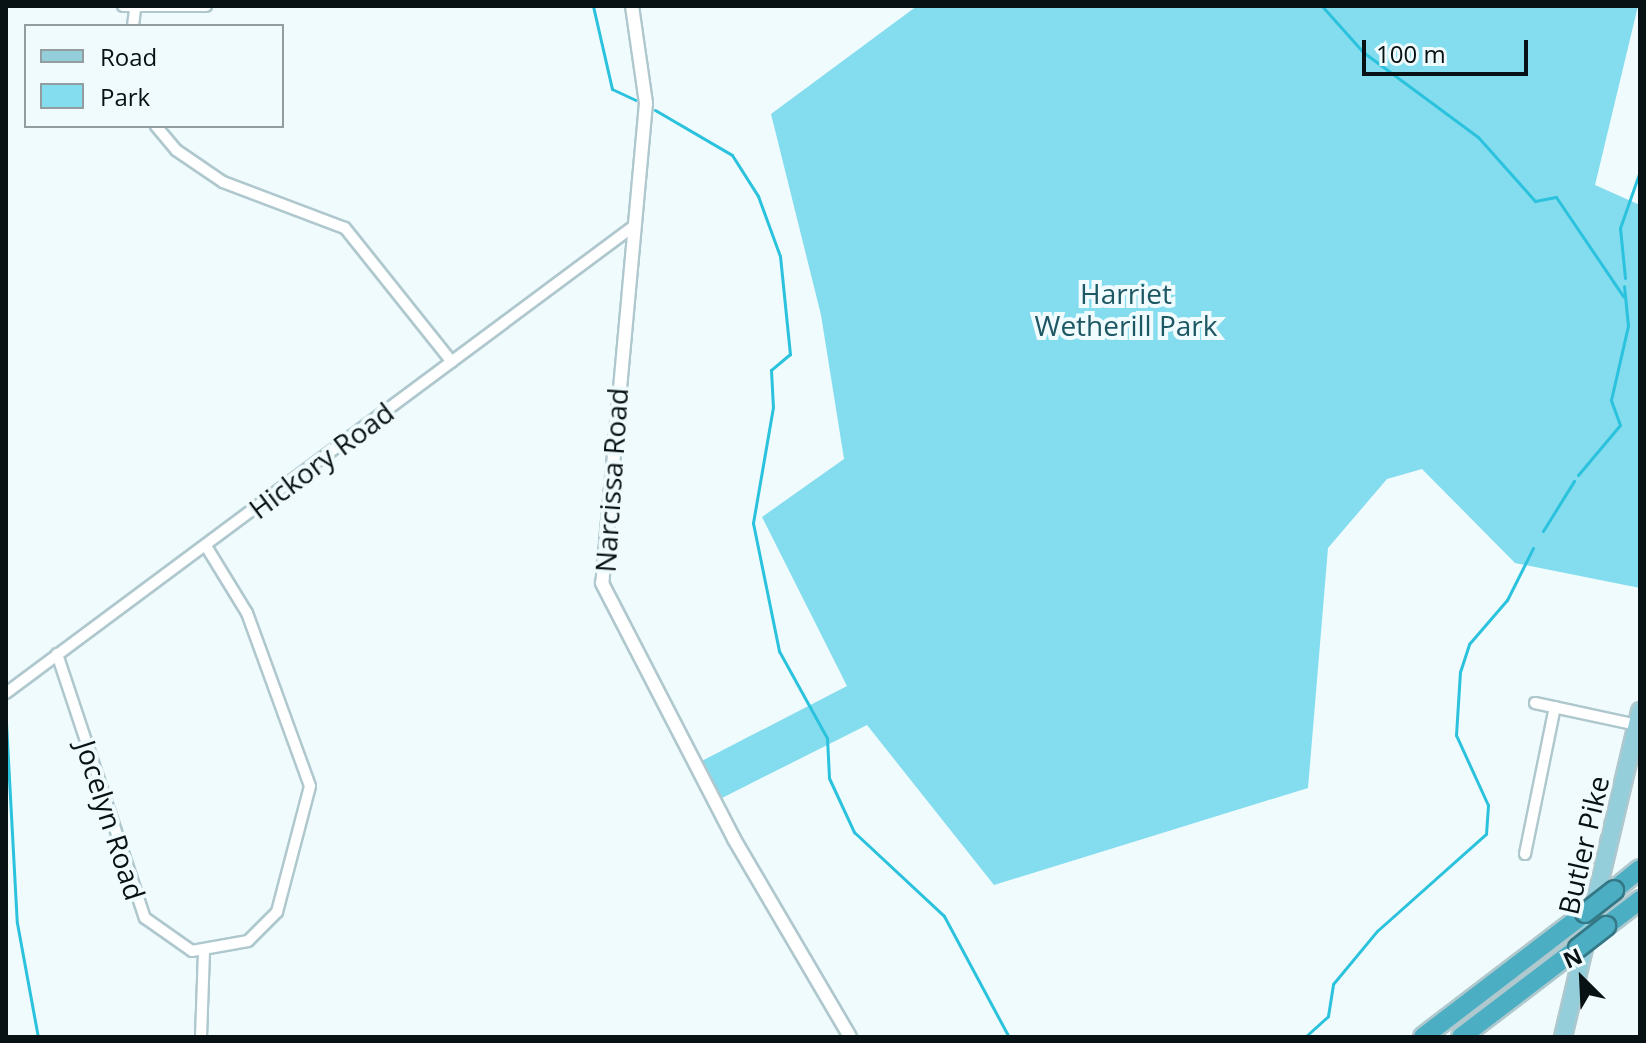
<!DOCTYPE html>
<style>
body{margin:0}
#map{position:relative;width:1646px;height:1043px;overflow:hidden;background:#f0fbfd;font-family:"Open Sans",sans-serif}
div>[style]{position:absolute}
.green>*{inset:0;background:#84dcef}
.stream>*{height:3px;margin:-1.5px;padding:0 1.5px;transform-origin:1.5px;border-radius:1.5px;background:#2bc2dd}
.roads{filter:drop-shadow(2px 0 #afc8ce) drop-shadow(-2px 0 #afc8ce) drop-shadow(0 2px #afc8ce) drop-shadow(0 -2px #afc8ce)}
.minor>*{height:10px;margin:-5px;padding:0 5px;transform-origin:5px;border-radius:5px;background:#fff}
.tertiary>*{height:12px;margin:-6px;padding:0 6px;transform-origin:6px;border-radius:6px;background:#fff}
.primary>*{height:16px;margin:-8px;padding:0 8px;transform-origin:8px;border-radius:8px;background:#93ceda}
.motorway>*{height:18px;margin:-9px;padding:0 9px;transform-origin:9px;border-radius:9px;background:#4baec2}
.bridges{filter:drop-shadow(2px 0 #347785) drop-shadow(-2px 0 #347785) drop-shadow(0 2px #347785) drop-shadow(0 -2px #347785)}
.motorway-bridge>*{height:18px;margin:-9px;padding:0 9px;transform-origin:9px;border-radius:9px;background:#4baec2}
span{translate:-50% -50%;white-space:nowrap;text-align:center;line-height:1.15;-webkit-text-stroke:8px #f0fbfd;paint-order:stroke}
.park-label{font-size:28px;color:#1d5763}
.street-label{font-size:28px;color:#081113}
.frame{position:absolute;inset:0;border:8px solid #081113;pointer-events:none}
.legend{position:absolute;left:24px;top:24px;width:260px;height:104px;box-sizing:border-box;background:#f0fbfd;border:2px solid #939d9f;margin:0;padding:10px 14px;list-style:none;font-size:24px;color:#081113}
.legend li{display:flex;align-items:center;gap:16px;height:40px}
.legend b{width:40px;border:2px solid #939d9f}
.north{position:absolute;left:1542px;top:939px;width:80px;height:80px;-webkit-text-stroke:6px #f0fbfd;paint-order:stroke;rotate:336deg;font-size:22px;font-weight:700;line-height:32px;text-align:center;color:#081113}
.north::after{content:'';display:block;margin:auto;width:28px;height:36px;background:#081113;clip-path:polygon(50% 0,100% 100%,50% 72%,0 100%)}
.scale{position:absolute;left:1362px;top:40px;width:166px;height:36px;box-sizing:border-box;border:4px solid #081113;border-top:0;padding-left:10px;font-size:24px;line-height:28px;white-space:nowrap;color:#081113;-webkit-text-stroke:6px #f0fbfd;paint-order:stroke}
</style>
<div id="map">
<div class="green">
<i style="clip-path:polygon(917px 6px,1638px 6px,1595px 185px,1640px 205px,1640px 588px,1515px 563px,1422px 469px,1387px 479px,1328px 548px,1308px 788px,994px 885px,867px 725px,714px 802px,694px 765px,847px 686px,762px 517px,844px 459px,821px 315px,771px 114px)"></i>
</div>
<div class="stream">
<i style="left:593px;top:6px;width:85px;rotate:77.1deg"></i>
<i style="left:612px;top:89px;width:26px;rotate:25deg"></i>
<i style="left:1322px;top:6px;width:62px;rotate:48.3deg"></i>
<i style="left:1363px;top:52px;width:143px;rotate:36.5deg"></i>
<i style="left:1478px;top:137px;width:86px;rotate:48.3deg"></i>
<i style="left:1535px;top:201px;width:21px;rotate:-11deg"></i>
<i style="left:1556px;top:197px;width:120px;rotate:55.9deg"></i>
<i style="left:655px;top:110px;width:89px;rotate:30.3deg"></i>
<i style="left:732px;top:155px;width:49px;rotate:57.6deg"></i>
<i style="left:758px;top:196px;width:64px;rotate:69.9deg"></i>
<i style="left:780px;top:256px;width:99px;rotate:84.2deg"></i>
<i style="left:790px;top:354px;width:25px;rotate:140deg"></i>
<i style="left:771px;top:370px;width:37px;rotate:87deg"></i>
<i style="left:773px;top:407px;width:118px;rotate:99.8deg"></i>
<i style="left:753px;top:523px;width:131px;rotate:78.5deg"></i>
<i style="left:779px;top:651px;width:99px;rotate:61.1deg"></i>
<i style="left:827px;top:738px;width:40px;rotate:87.1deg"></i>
<i style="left:829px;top:778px;width:60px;rotate:65.2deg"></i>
<i style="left:854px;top:832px;width:123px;rotate:43deg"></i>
<i style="left:944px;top:916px;width:137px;rotate:61.8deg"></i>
<i style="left:1625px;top:278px;width:50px;rotate:-95.7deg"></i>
<i style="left:1620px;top:228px;width:60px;rotate:-70.7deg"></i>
<i style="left:1578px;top:475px;width:65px;rotate:-50deg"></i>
<i style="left:1620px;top:425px;width:27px;rotate:-110deg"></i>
<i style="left:1611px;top:400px;width:76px;rotate:-77.1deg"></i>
<i style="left:1628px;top:326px;width:40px;rotate:-95.7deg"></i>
<i style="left:1543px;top:531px;width:59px;rotate:-58.2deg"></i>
<i style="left:6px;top:723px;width:200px;rotate:86.9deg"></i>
<i style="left:17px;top:923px;width:116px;rotate:79.6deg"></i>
<i style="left:1305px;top:1037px;width:31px;rotate:-42deg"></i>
<i style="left:1328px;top:1016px;width:32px;rotate:-81deg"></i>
<i style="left:1333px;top:984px;width:69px;rotate:-50.3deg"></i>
<i style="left:1377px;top:931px;width:146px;rotate:-41.7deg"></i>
<i style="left:1486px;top:834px;width:29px;rotate:-86deg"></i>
<i style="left:1488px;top:805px;width:77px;rotate:-114.6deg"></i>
<i style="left:1456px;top:735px;width:63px;rotate:-86.4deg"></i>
<i style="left:1460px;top:672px;width:29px;rotate:-72deg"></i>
<i style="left:1469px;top:644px;width:58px;rotate:-49.2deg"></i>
<i style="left:1507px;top:600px;width:58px;rotate:-63.4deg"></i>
</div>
<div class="roads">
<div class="minor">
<i style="left:123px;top:6px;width:83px"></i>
<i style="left:133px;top:26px;width:16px;rotate:-83deg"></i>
<i style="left:156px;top:126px;width:31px;rotate:50deg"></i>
<i style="left:176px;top:150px;width:57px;rotate:34.2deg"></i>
<i style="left:223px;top:182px;width:130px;rotate:20.7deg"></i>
<i style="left:345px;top:228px;width:171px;rotate:51.4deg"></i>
<i style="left:57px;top:654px;width:278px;rotate:71.6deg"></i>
<i style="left:145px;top:918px;width:57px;rotate:35.1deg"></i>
<i style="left:192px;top:951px;width:57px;rotate:-10.1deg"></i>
<i style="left:248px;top:941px;width:41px;rotate:-45deg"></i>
<i style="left:277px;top:912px;width:130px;rotate:-75.3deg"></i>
<i style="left:310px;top:786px;width:184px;rotate:-110deg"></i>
<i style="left:247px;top:613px;width:79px;rotate:-121.5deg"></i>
<i style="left:6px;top:693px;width:783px;rotate:-36.64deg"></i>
<i style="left:1535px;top:703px;width:104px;rotate:12.2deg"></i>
<i style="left:1525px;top:854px;width:150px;rotate:-78.5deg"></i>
<i style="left:201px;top:1037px;width:85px;rotate:-88deg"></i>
</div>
<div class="tertiary">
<i style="left:632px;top:6px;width:98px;rotate:81.8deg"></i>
<i style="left:646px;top:103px;width:482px;rotate:95.2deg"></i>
<i style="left:602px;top:583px;width:288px;rotate:62.7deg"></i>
<i style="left:734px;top:839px;width:229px;rotate:59.6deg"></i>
</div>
<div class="primary">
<i style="left:1563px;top:1037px;width:335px;rotate:-76.7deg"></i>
</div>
<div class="motorway">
<i style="left:1614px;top:890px;width:33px;rotate:-39deg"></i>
<i style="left:1606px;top:926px;width:43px;rotate:-37.4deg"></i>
<i style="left:1423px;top:1037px;width:204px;rotate:-37.4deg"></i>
<i style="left:1461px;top:1037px;width:147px;rotate:-37.3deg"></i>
</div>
</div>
<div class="bridges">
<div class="motorway-bridge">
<i style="left:1585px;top:913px;width:37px;rotate:-38deg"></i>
<i style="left:1578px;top:948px;width:36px;rotate:-38deg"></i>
</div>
</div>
<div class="park-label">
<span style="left:1126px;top:309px">Harriet<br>Wetherill Park</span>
</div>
<div class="street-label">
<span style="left:321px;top:460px;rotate:-37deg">Hickory Road</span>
<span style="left:611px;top:480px;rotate:-86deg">Narcissa Road</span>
<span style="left:111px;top:820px;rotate:72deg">Jocelyn Road</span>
<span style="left:1583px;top:845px;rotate:-77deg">Butler Pike</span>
</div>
<div class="frame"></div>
<ul class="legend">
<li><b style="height:10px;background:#93ceda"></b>Road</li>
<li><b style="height:22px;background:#84dcef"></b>Park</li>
</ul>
<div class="north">N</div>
<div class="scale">100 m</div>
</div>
